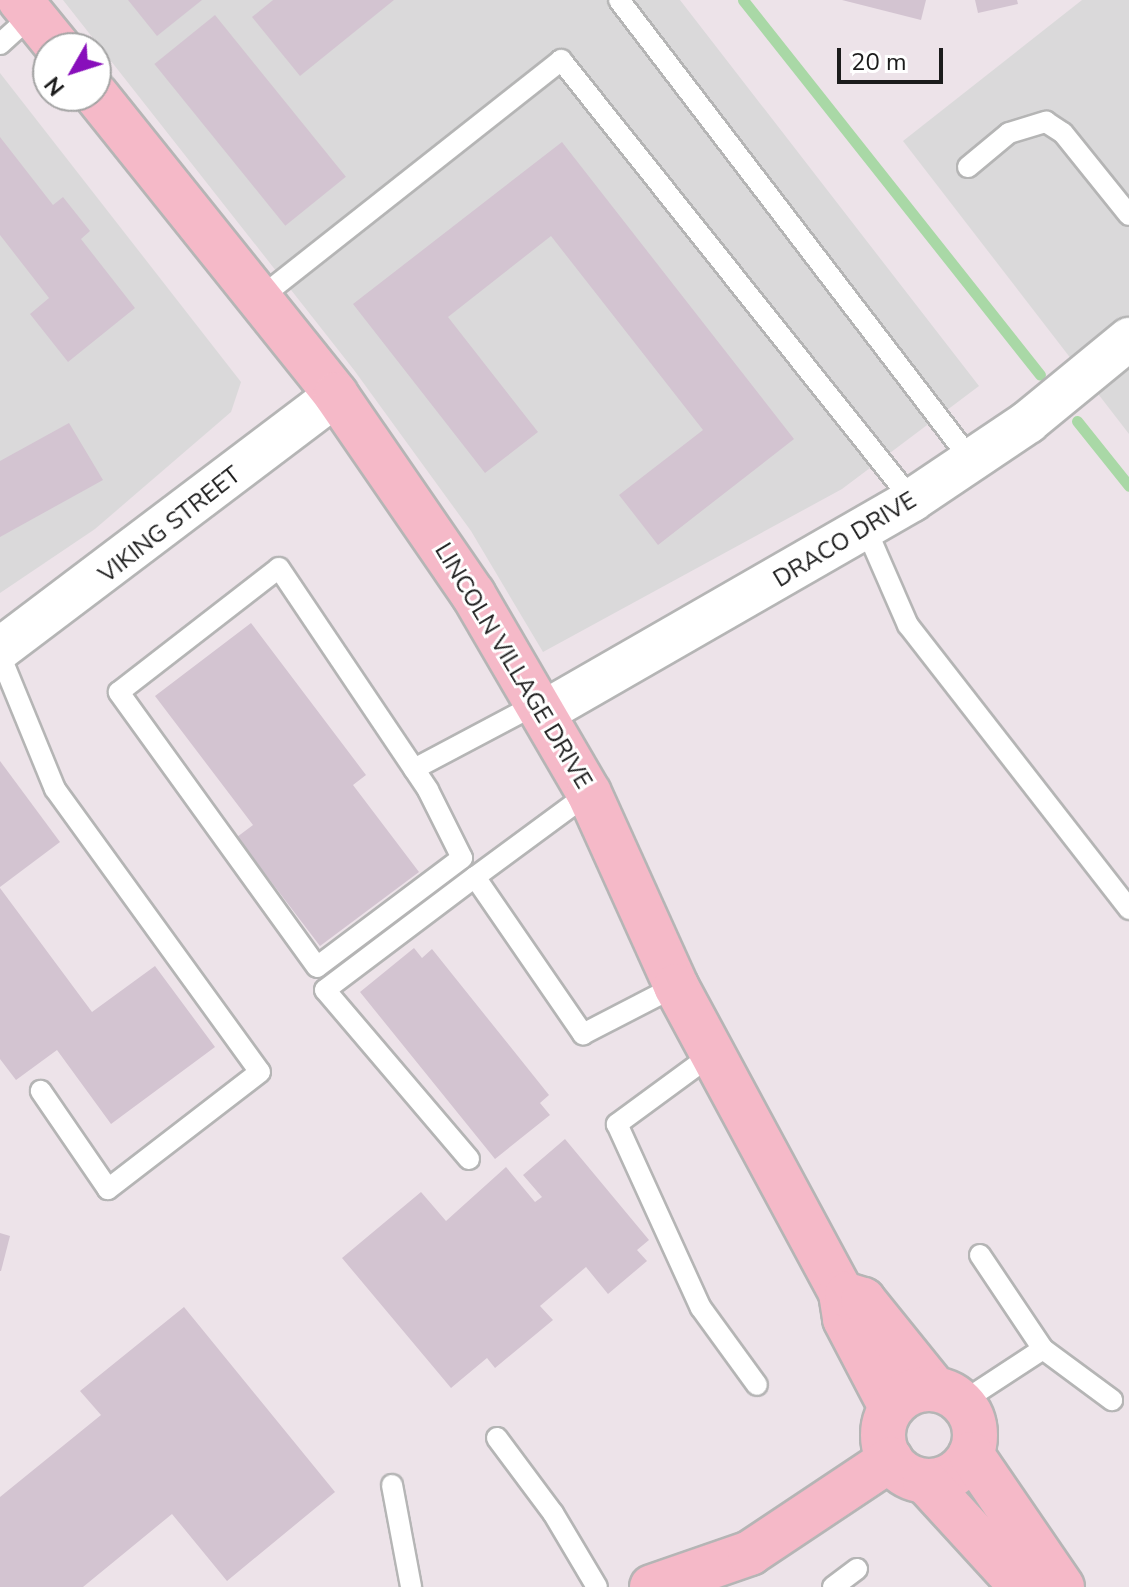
<!DOCTYPE html>
<style>
body{margin:0}
#map{position:relative;width:1129px;height:1587px;overflow:hidden;background:#ede3e9;font-family:"Nunito Sans",sans-serif}
div>[style]{position:absolute}
.residential>*{inset:0;background:#dad9da}
.stream>*{height:11px;margin:-5.5px;padding:0 5.5px;transform-origin:5.5px;border-radius:5.5px;background:#a9d8a6}
.building>*{inset:0;background:#d3c4d1;transform-origin:0 0}
.roads{filter:drop-shadow(2px 0 #b5b5b5) drop-shadow(-2px 0 #b5b5b5) drop-shadow(0 2px #b5b5b5) drop-shadow(0 -2px #b5b5b5)}
.lane>*{height:20px;margin:-10px;padding:0 10px;transform-origin:10px;border-radius:10px;background:#fff}
.street>*{height:42px;margin:-21px;padding:0 21px;transform-origin:21px;border-radius:21px;background:#fff}
.secondary>*{height:44px;margin:-22px;padding:0 22px;transform-origin:22px;border-radius:22px;background:#f5b9c8}
.secondary>.ring{margin:-22px;padding:0;box-sizing:content-box;background:none;border:44px solid #f5b9c8;border-radius:50%}
span{translate:-50% -50%;white-space:nowrap;text-align:center;line-height:1.15;-webkit-text-stroke:6px #fff;paint-order:stroke}
.street-label{font-size:24px;color:#1c1c1c}
.north{position:absolute;left:32px;top:32px;width:80px;height:80px;box-sizing:border-box;background:#fff;border:2px solid #a4a4a4;border-radius:50%;rotate:231deg;font-size:22px;font-weight:700;line-height:32px;text-align:center;color:#1c1c1c}
.north::after{content:'';display:block;margin:auto;width:28px;height:36px;background:#880ebb;clip-path:polygon(50% 0,100% 100%,50% 72%,0 100%)}
.scale{position:absolute;left:837px;top:48px;width:106px;height:36px;box-sizing:border-box;border:4px solid #1c1c1c;border-top:0;padding-left:10px;font-size:24px;line-height:28px;white-space:nowrap;color:#1c1c1c;-webkit-text-stroke:6px #fff;paint-order:stroke}
</style>
<div id="map">
<div class="residential">
<i style="clip-path:polygon(63px 0,680px 0,979px 386px,842px 489px,543px 652px,471px 531px,354px 370px)"></i>
<i style="clip-path:polygon(1082px 0,1129px 0,1129px 434px,903px 141px)"></i>
<i style="clip-path:polygon(0 73px,241px 382px,231px 412px,95px 529px,0 593px)"></i>
</div>
<div class="stream">
<i style="left:743px;top:0;width:478px;rotate:51.6deg"></i>
<i style="left:1077px;top:421px;width:83px;rotate:51.3deg"></i>
</div>
<div class="building">
<i style="clip-path:polygon(128px 0,202px 0,157px 36px)"></i>
<i style="clip-path:polygon(273px 0,394px 0,300px 76px,252px 17px)"></i>
<i style="clip-path:polygon(842px 0,926px 0,921px 20px)"></i>
<i style="clip-path:polygon(975px 0,1017px 0,1018px 4px,978px 13px)"></i>
<i style="left:215px;top:15px;width:208px;height:78px;rotate:51deg"></i>
<i style="clip-path:polygon(0 137px,53px 205px,63px 197px,90px 231px,81px 239px,135px 308px,68px 362px,30px 314px,49px 298px,0 235px)"></i>
<i style="clip-path:polygon(562px 142px,794px 439px,658px 545px,619px 495px,703px 430px,551px 236px,448px 317px,538px 432px,485px 473px,353px 304px)"></i>
<i style="clip-path:polygon(69px 423px,103px 480px,0 537px,0 461px)"></i>
<i style="clip-path:polygon(251px 623px,366px 775px,353px 785px,419px 872px,320px 946px,237px 837px,253px 825px,155px 696px)"></i>
<i style="clip-path:polygon(0 761px,60px 842px,0 887px)"></i>
<i style="clip-path:polygon(0 888px,92px 1012px,155px 966px,215px 1047px,111px 1124px,57px 1050px,16px 1080px,0 1059px)"></i>
<i style="clip-path:polygon(414px 948px,422px 958px,432px 949px,549px 1095px,540px 1103px,550px 1115px,495px 1159px,360px 992px)"></i>
<i style="clip-path:polygon(565px 1139px,649px 1240px,637px 1250px,647px 1261px,608px 1294px,586px 1267px,540px 1306px,553px 1320px,495px 1368px,487px 1358px,451px 1388px,342px 1258px,421px 1192px,446px 1221px,506px 1167px,535px 1202px,542px 1197px,523px 1175px)"></i>
<i style="clip-path:polygon(0 1233px,10px 1236px,1px 1271px,0 1271px)"></i>
<i style="clip-path:polygon(184px 1307px,335px 1492px,227px 1581px,172px 1514px,83px 1587px,0 1587px,0 1497px,101px 1415px,80px 1391px)"></i>
</div>
<div class="roads">
<div class="lane">
<i style="left:619px;top:0;width:579px;rotate:52.58deg"></i>
<i style="left:0;top:44px;width:43px;rotate:-42.2deg"></i>
<i style="left:968px;top:167px;width:53px;rotate:-39.7deg"></i>
<i style="left:1009px;top:133px;width:39px;rotate:-17deg"></i>
<i style="left:1046px;top:122px;width:20px;rotate:33deg"></i>
<i style="left:1063px;top:133px;width:105px;rotate:51.2deg"></i>
<i style="left:260px;top:298px;width:384px;rotate:-38.3deg"></i>
<i style="left:561px;top:60px;width:563px;rotate:51.42deg"></i>
<i style="left:866px;top:529px;width:105px;rotate:66.4deg"></i>
<i style="left:908px;top:625px;width:360px;rotate:52.1deg"></i>
<i style="left:279px;top:568px;width:267px;rotate:56.1deg"></i>
<i style="left:428px;top:790px;width:76px;rotate:63.4deg"></i>
<i style="left:462px;top:858px;width:181px;rotate:143.1deg"></i>
<i style="left:317px;top:967px;width:339px;rotate:-125.8deg"></i>
<i style="left:119px;top:692px;width:202px;rotate:-37.8deg"></i>
<i style="left:0;top:655px;width:145px;rotate:67.7deg"></i>
<i style="left:55px;top:789px;width:349px;rotate:54.1deg"></i>
<i style="left:260px;top:1072px;width:192px;rotate:142.4deg"></i>
<i style="left:108px;top:1189px;width:119px;rotate:-124.4deg"></i>
<i style="left:414px;top:769px;width:139px;rotate:-27.9deg"></i>
<i style="left:475px;top:877px;width:142px;rotate:-36.4deg"></i>
<i style="left:711px;top:1055px;width:117px;rotate:143.7deg"></i>
<i style="left:617px;top:1124px;width:202px;rotate:65.5deg"></i>
<i style="left:701px;top:1308px;width:95px;rotate:54deg"></i>
<i style="left:469px;top:1159px;width:222px;rotate:-130.4deg"></i>
<i style="left:325px;top:990px;width:188px;rotate:-37deg"></i>
<i style="left:475px;top:877px;width:191px;rotate:55.5deg"></i>
<i style="left:583px;top:1034px;width:105px;rotate:-27.3deg"></i>
<i style="left:980px;top:1255px;width:113px;rotate:56.2deg"></i>
<i style="left:1043px;top:1349px;width:86px;rotate:36.5deg"></i>
<i style="left:962px;top:1402px;width:97px;rotate:-33.2deg"></i>
<i style="left:497px;top:1438px;width:94px;rotate:53.3deg"></i>
<i style="left:553px;top:1513px;width:86px;rotate:59.3deg"></i>
<i style="left:392px;top:1485px;width:104px;rotate:79.4deg"></i>
<i style="left:833px;top:1587px;width:30px;rotate:-37deg"></i>
</div>
<div class="street">
<i style="left:0;top:649px;width:421px;rotate:-37.1deg"></i>
<i style="left:542px;top:713px;width:427px;rotate:-29.9deg"></i>
<i style="left:912px;top:500px;width:140px;rotate:-33.9deg"></i>
<i style="left:1028px;top:422px;width:131px;rotate:-39.4deg"></i>
</div>
<div class="secondary">
<i style="left:20px;top:0;width:62px;rotate:50.9deg"></i>
<i style="left:96px;top:95px;width:384px;rotate:51.3deg"></i>
<i style="left:336px;top:395px;width:242px;rotate:55.5deg"></i>
<i style="left:473px;top:594px;width:230px;rotate:59.8deg"></i>
<i style="left:589px;top:793px;width:212px;rotate:65.7deg"></i>
<i style="left:676px;top:986px;width:349px;rotate:61.7deg"></i>
<i style="left:841px;top:1293px;width:26px;rotate:81deg"></i>
<i style="left:845px;top:1319px;width:99px;rotate:62.4deg"></i>
<i style="left:847px;top:1295px;width:17px;rotate:17deg"></i>
<i style="left:863px;top:1300px;width:113px;rotate:51.1deg"></i>
<i class="ring" style="left:883px;top:1389px;width:48px;height:48px"></i>
<i style="left:971px;top:1454px;width:161px;rotate:55.6deg"></i>
<i style="left:925px;top:1481px;width:144px;rotate:47.5deg"></i>
<i style="left:652px;top:1587px;width:104px;rotate:-19.1deg"></i>
<i style="left:750px;top:1553px;width:169px;rotate:-33.7deg"></i>
</div>
</div>
<div class="street-label">
<span style="left:170px;top:525px;rotate:-38deg">VIKING STREET</span>
<span style="left:845px;top:540px;rotate:-31deg">DRACO DRIVE</span>
<span style="left:513px;top:666px;rotate:59deg">LINCOLN VILLAGE DRIVE</span>
</div>
<div class="north">N</div>
<div class="scale">20 m</div>
</div>
